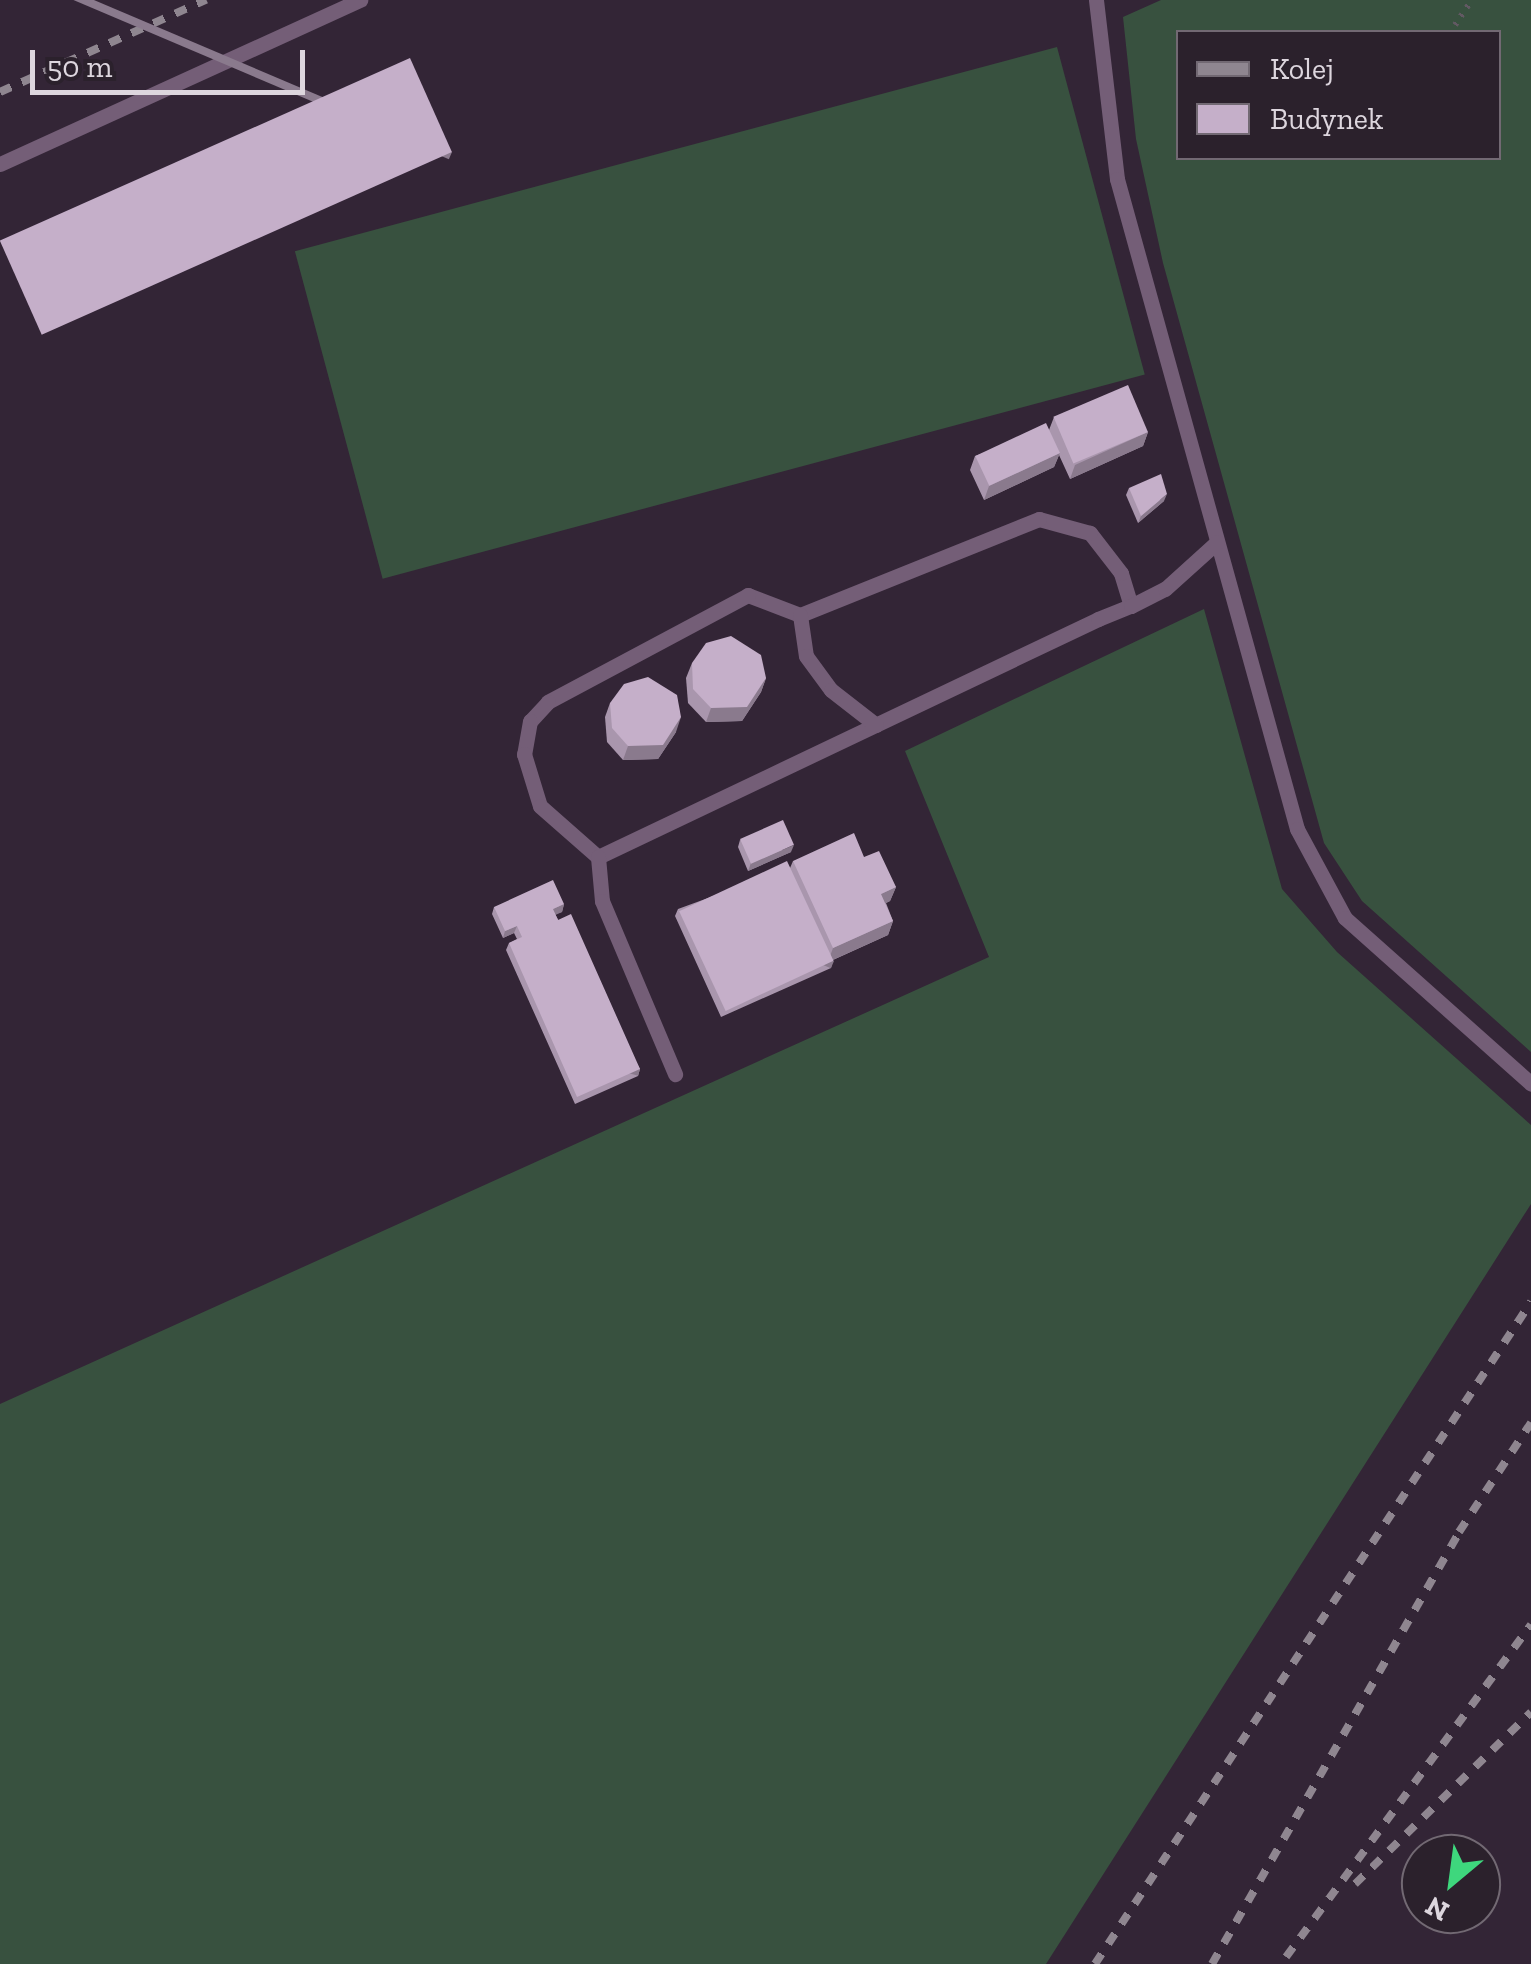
<!DOCTYPE html>
<style>
body{margin:0}
#map{position:relative;width:1531px;height:1964px;overflow:hidden;background:#2b212c;font-family:"Zilla Slab",serif}
div>[style]{position:absolute}
.built>*{inset:0;background:#332536}
.forest>*{inset:0;background:#38513f;transform-origin:0 0}
.path>*{height:6px;margin-top:-3px;transform-origin:0;background:repeating-linear-gradient(90deg,#625963 0 2.5px,transparent 0 10.5px)}
.service>*{height:15px;margin:-7.5px;padding:0 7.5px;transform-origin:7.5px;border-radius:7.5px;background:#745e77}
.rail>*{height:8px;margin-top:-4px;transform-origin:0;background:repeating-linear-gradient(90deg,#8f8690 0 12px,transparent 0 24px)}
.wall>*{inset:0;background:#a996ad}
.shaded-wall>*{inset:0;background:#8a7a8d;transform-origin:0 0}
.building>*{inset:0;background:#c5afc9;transform-origin:0 0}
span{translate:-50% -50%;white-space:nowrap;text-align:center;line-height:1.15;-webkit-text-stroke:10px #2b212c;paint-order:stroke}
.legend{position:absolute;left:1176px;top:30px;width:325px;height:130px;box-sizing:border-box;background:#2b212c;border:2px solid #726973;margin:0;padding:12px 18px;list-style:none;font-size:30px;color:#ddd6de}
.legend li{display:flex;align-items:center;gap:20px;height:50px}
.legend b{width:50px;border:2px solid #726973}
.north{position:absolute;left:1401px;top:1834px;width:100px;height:100px;box-sizing:border-box;background:#2b212c;border:2px solid #726973;border-radius:50%;rotate:209deg;font-size:28px;font-weight:700;line-height:40px;text-align:center;color:#ddd6de}
.north::after{content:'';display:block;margin:auto;width:35px;height:45px;background:#3ed77d;clip-path:polygon(50% 0,100% 100%,50% 72%,0 100%)}
.scale{position:absolute;left:30px;top:50px;width:275px;height:45px;box-sizing:border-box;border:5px solid #ddd6de;border-top:0;padding-left:12px;font-size:30px;line-height:35px;white-space:nowrap;color:#ddd6de;-webkit-text-stroke:8px #2b212c;paint-order:stroke}
</style>
<div id="map">
<div class="built">
<i style="clip-path:polygon(evenodd,0 0,1531px 0,1531px 1964px,0 1964px,0 0,1178px 32px,1498px 32px,1498px 158px,1178px 158px,1178px 32px,0 0,1421px 1854px,1481px 1854px,1481px 1914px,1421px 1914px,1421px 1854px)"></i>
</div>
<div class="forest">
<i style="clip-path:polygon(evenodd,1161px 0,1531px 0,1531px 1052px,1362px 901px,1324px 843px,1163px 263px,1136px 139px,1123px 17px,1161px 0,1498px 32px,1498px 158px,1178px 158px,1178px 32px,1498px 32px)"></i>
<i style="left:1057px;top:47px;width:339px;height:789px;rotate:75deg"></i>
<i style="clip-path:polygon(1204px 609px,1282px 889px,1337px 952px,1531px 1125px,1531px 1204px,1046px 1964px,0 1964px,0 1404px,989px 957px,905px 751px)"></i>
</div>
<div class="path">
<i style="left:1455px;top:25px;width:30px;rotate:-56deg"></i>
</div>
<div class="service">
<i style="left:1096px;top:0;width:180px;rotate:83.3deg"></i>
<i style="left:1117px;top:179px;width:674px;rotate:74.52deg"></i>
<i style="left:1297px;top:829px;width:101px;rotate:61.7deg"></i>
<i style="left:1345px;top:918px;width:249px;rotate:41.7deg"></i>
<i style="left:0;top:164px;width:396px;rotate:-24.5deg"></i>
<i style="left:1131px;top:606px;width:34px;rotate:-107deg"></i>
<i style="left:1121px;top:573px;width:51px;rotate:-127.8deg"></i>
<i style="left:1090px;top:533px;width:53px;rotate:-164.6deg"></i>
<i style="left:1039px;top:519px;width:258px;rotate:158.1deg"></i>
<i style="left:800px;top:615px;width:56px;rotate:-159deg"></i>
<i style="left:748px;top:595px;width:227px;rotate:151.9deg"></i>
<i style="left:548px;top:702px;width:26px;rotate:133deg"></i>
<i style="left:530px;top:721px;width:34px;rotate:100deg"></i>
<i style="left:524px;top:754px;width:54px;rotate:72.9deg"></i>
<i style="left:540px;top:806px;width:77px;rotate:41.3deg"></i>
<i style="left:598px;top:857px;width:554px;rotate:-25.45deg"></i>
<i style="left:1098px;top:619px;width:35px;rotate:-22deg"></i>
<i style="left:1131px;top:606px;width:38px;rotate:-27deg"></i>
<i style="left:1165px;top:589px;width:70px;rotate:-42.1deg"></i>
<i style="left:800px;top:615px;width:41px;rotate:81.7deg"></i>
<i style="left:806px;top:656px;width:42px;rotate:53.7deg"></i>
<i style="left:831px;top:690px;width:57px;rotate:37.9deg"></i>
<i style="left:598px;top:857px;width:44px;rotate:84.8deg"></i>
<i style="left:602px;top:901px;width:188px;rotate:67.1deg"></i>
</div>
<div class="rail">
<i style="left:0;top:92px;width:226px;rotate:-24.1deg"></i>
<i style="left:1355px;top:1884px;width:246px;rotate:-44.3deg"></i>
<i style="left:1286px;top:1957px;width:413px;rotate:-53.6deg"></i>
<i style="left:1095px;top:1964px;width:793px;rotate:-56.63deg"></i>
<i style="left:1212px;top:1964px;width:498px;rotate:-60.2deg"></i>
<i style="left:1459px;top:1532px;width:131px;rotate:-56.6deg"></i>
</div>
<div class="wall">
<i style="clip-path:polygon(1054px 417px,1148px 432px,1143px 446px,1070px 479px,1059px 455px,1054px 467px,984px 500px,970px 470px,975px 456px,1049px 430px)"></i>
<i style="clip-path:polygon(1129px 488px,1164px 501px,1138px 523px,1126px 495px)"></i>
<i style="clip-path:polygon(692px 663px,766px 678px,761px 692px,742px 721px,706px 722px,688px 703px,686px 678px)"></i>
<i style="clip-path:polygon(610px 703px,676px 732px,658px 759px,623px 760px,607px 742px,605px 717px)"></i>
<i style="clip-path:polygon(740px 840px,791px 852px,748px 871px,738px 847px)"></i>
<i style="clip-path:polygon(864px 857px,896px 887px,890px 901px,886px 903px,893px 921px,888px 935px,833px 960px,831px 968px,721px 1017px,675px 916px,678px 909px,790px 868px,793px 861px)"></i>
<i style="clip-path:polygon(564px 904px,562px 912px,555px 914px,640px 1069px,638px 1076px,575px 1104px,506px 950px,509px 943px,517px 939px,514px 933px,503px 938px,492px 914px,494px 907px)"></i>
</div>
<div class="shaded-wall">
<i style="left:452px;top:152px;width:8px;height:495px;rotate:113deg"></i>
<i style="clip-path:polygon(1148px 432px,1143px 446px,1070px 479px,1075px 465px)"></i>
<i style="clip-path:polygon(1060px 453px,1054px 467px,984px 500px,989px 486px)"></i>
<i style="clip-path:polygon(1167px 494px,1164px 501px,1138px 523px,1141px 516px)"></i>
<i style="clip-path:polygon(766px 678px,761px 692px,742px 721px,706px 722px,711px 708px)"></i>
<i style="clip-path:polygon(681px 717px,676px 732px,658px 759px,623px 760px,628px 746px)"></i>
<i style="clip-path:polygon(794px 845px,791px 852px,748px 871px,751px 863px)"></i>
<i style="clip-path:polygon(896px 887px,890px 901px,876px 908px,881px 894px)"></i>
<i style="clip-path:polygon(564px 904px,562px 912px,551px 917px,553px 909px)"></i>
<i style="clip-path:polygon(893px 921px,888px 935px,828px 962px,833px 948px)"></i>
<i style="clip-path:polygon(517px 926px,514px 933px,503px 938px,505px 931px)"></i>
<i style="left:834px;top:961px;width:8px;height:120px;rotate:113deg"></i>
<i style="left:640px;top:1069px;width:7px;height:69px;rotate:106deg"></i>
</div>
<div class="building">
<i style="left:410px;top:58px;width:103px;height:449px;rotate:66deg"></i>
<i style="left:1128px;top:385px;width:51px;height:81px;rotate:67deg"></i>
<i style="left:1046px;top:423px;width:33px;height:78px;rotate:65deg"></i>
<i style="clip-path:polygon(1161px 474px,1167px 494px,1141px 516px,1129px 488px)"></i>
<i style="clip-path:polygon(731px 636px,761px 655px,766px 678px,747px 707px,711px 708px,693px 689px,692px 663px,706px 643px)"></i>
<i style="clip-path:polygon(648px 677px,677px 695px,681px 717px,663px 745px,628px 746px,612px 728px,610px 703px,624px 684px)"></i>
<i style="left:783px;top:820px;width:27px;height:47px;rotate:66deg"></i>
<i style="clip-path:polygon(854px 833px,864px 857px,879px 851px,896px 887px,881px 894px,893px 921px,833px 948px,793px 861px)"></i>
<i style="left:787px;top:861px;width:110px;height:119px;rotate:65deg"></i>
<i style="clip-path:polygon(553px 880px,564px 904px,553px 909px,558px 920px,571px 914px,640px 1069px,577px 1097px,509px 943px,522px 937px,517px 926px,505px 931px,494px 907px)"></i>
</div>
<ul class="legend">
<li><b style="height:12px;background:#8f8690"></b>Kolej</li>
<li><b style="height:28px;background:#c5afc9"></b>Budynek</li>
</ul>
<div class="north">N</div>
<div class="scale">50 m</div>
</div>
